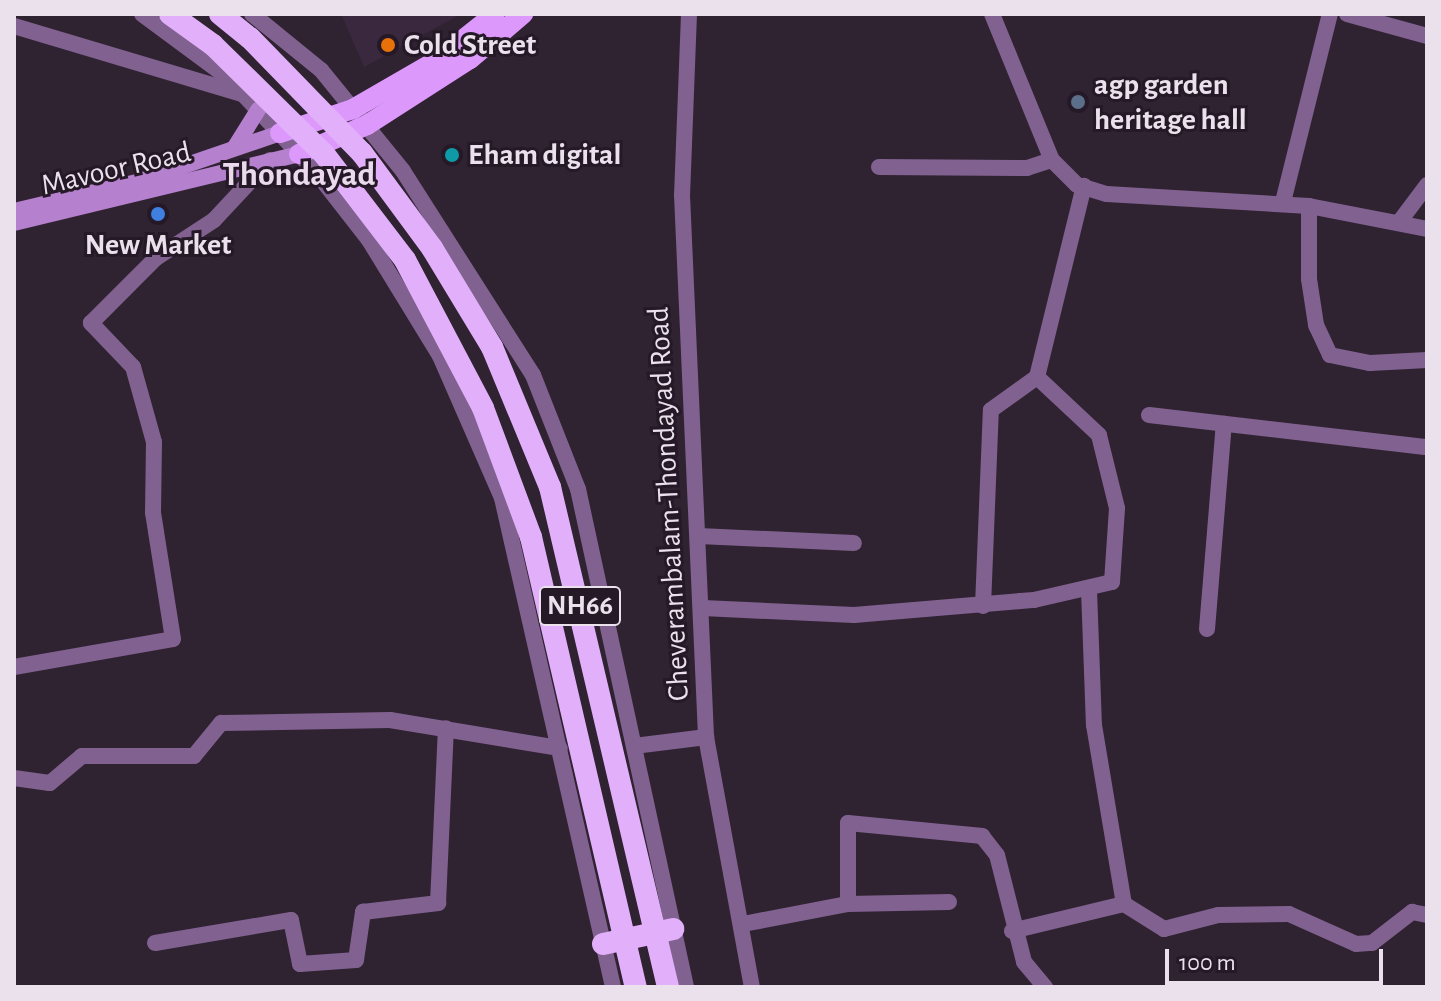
<!DOCTYPE html>
<style>
body{margin:0}
#map{position:relative;width:1441px;height:1001px;overflow:hidden;background:#2f2231;font-family:"Alegreya Sans",sans-serif}
div>[style]{position:absolute}
.built>*{inset:0;background:#3a293e}
.minor>*{height:16px;margin:-8px;padding:0 8px;transform-origin:8px;border-radius:8px;background:#816190}
.tertiary>*{height:16px;margin:-8px;padding:0 8px;transform-origin:8px;border-radius:8px;background:#816190}
.secondary>*{height:16px;margin:-8px;padding:0 8px;transform-origin:8px;border-radius:8px;background:#b580cd}
.primary>*{height:20px;margin:-10px;padding:0 10px;transform-origin:10px;border-radius:10px;background:#dd98fc}
.trunk>*{height:22px;margin:-11px;padding:0 11px;transform-origin:11px;border-radius:11px;background:#e2b0fa}
.trunk-bridge>*{height:22px;margin:-11px;padding:0 11px;transform-origin:11px;border-radius:11px;background:#e2b0fa}
.dots>*{width:22px;height:22px;translate:-50% -50%;box-sizing:border-box;border:4px solid #251827;border-radius:50%}
span{translate:-50% -50%;white-space:nowrap;text-align:center;line-height:1.15;-webkit-text-stroke:6px #251827;paint-order:stroke}
.shield-label span{padding:2px 6px;background:#251827;border:2px solid;border-radius:6px;-webkit-text-stroke-width:0}
.shield-label{font-size:28px;color:#eae1ec;font-weight:700}
.poi-label{font-size:30px;color:#eae1ec;font-weight:700}
.left{translate:0 -50%;text-align:left}
.street-label{font-size:30px;color:#eae1ec}
.quarter-label{font-size:34px;color:#ebdaee;font-weight:700}
.frame{position:absolute;inset:0;border:16px solid #eae1ec;pointer-events:none}
.scale{position:absolute;left:1165px;top:949px;width:218px;height:36px;box-sizing:border-box;border:4px solid #eae1ec;border-top:0;padding-left:10px;font-size:24px;line-height:28px;white-space:nowrap;color:#eae1ec;-webkit-text-stroke:6px #251827;paint-order:stroke}
</style>
<div id="map">
<div class="built">
<i style="clip-path:polygon(341px 14px,461px 14px,364px 67px)"></i>
</div>
<div class="minor">
<i style="left:689px;top:14px;width:181px;rotate:92.2deg"></i>
<i style="left:682px;top:195px;width:543px;rotate:87.46deg"></i>
<i style="left:706px;top:737px;width:254px;rotate:79.6deg"></i>
<i style="left:992px;top:14px;width:158px;rotate:67.7deg"></i>
<i style="left:1052px;top:160px;width:35px;rotate:45deg"></i>
<i style="left:1077px;top:185px;width:31px;rotate:17deg"></i>
<i style="left:1107px;top:194px;width:202px;rotate:3.4deg"></i>
<i style="left:1309px;top:206px;width:73px;rotate:90deg"></i>
<i style="left:1309px;top:279px;width:47px;rotate:81.3deg"></i>
<i style="left:1316px;top:325px;width:33px;rotate:65deg"></i>
<i style="left:1330px;top:355px;width:41px;rotate:11.3deg"></i>
<i style="left:1370px;top:363px;width:57px;rotate:-3deg"></i>
<i style="left:1347px;top:14px;width:83px;rotate:15.4deg"></i>
<i style="left:14px;top:26px;width:238px;rotate:16.6deg"></i>
<i style="left:879px;top:167px;width:148px;rotate:0.4deg"></i>
<i style="left:1027px;top:168px;width:26px;rotate:-18deg"></i>
<i style="left:1283px;top:202px;width:194px;rotate:-76deg"></i>
<i style="left:1309px;top:206px;width:120px;rotate:11deg"></i>
<i style="left:1400px;top:221px;width:45px;rotate:-53.1deg"></i>
<i style="left:1149px;top:415px;width:280px;rotate:6.6deg"></i>
<i style="left:699px;top:536px;width:155px;rotate:2.6deg"></i>
<i style="left:1089px;top:590px;width:135px;rotate:87.9deg"></i>
<i style="left:1094px;top:725px;width:181px;rotate:80.5deg"></i>
<i style="left:983px;top:606px;width:196px;rotate:-87.7deg"></i>
<i style="left:991px;top:410px;width:57px;rotate:-35.7deg"></i>
<i style="left:1037px;top:377px;width:197px;rotate:-76.2deg"></i>
<i style="left:703px;top:608px;width:151px;rotate:2.7deg"></i>
<i style="left:854px;top:615px;width:181px;rotate:-4.8deg"></i>
<i style="left:1034px;top:600px;width:80px;rotate:-13deg"></i>
<i style="left:1112px;top:582px;width:74px;rotate:-86.1deg"></i>
<i style="left:1117px;top:508px;width:75px;rotate:-103.9deg"></i>
<i style="left:1099px;top:435px;width:85px;rotate:-136.9deg"></i>
<i style="left:1207px;top:629px;width:206px;rotate:-85.3deg"></i>
<i style="left:14px;top:667px;width:161px;rotate:-10deg"></i>
<i style="left:173px;top:639px;width:128px;rotate:-99deg"></i>
<i style="left:153px;top:513px;width:71px;rotate:-89.2deg"></i>
<i style="left:154px;top:442px;width:78px;rotate:-105.6deg"></i>
<i style="left:133px;top:367px;width:61px;rotate:-133.7deg"></i>
<i style="left:91px;top:323px;width:92px;rotate:-45deg"></i>
<i style="left:156px;top:258px;width:69px;rotate:-33.2deg"></i>
<i style="left:214px;top:220px;width:82px;rotate:-47deg"></i>
<i style="left:634px;top:746px;width:73px;rotate:-7.1deg"></i>
<i style="left:14px;top:778px;width:36px;rotate:8deg"></i>
<i style="left:50px;top:783px;width:42px;rotate:-40.2deg"></i>
<i style="left:82px;top:756px;width:112px"></i>
<i style="left:194px;top:756px;width:43px;rotate:-50.7deg"></i>
<i style="left:221px;top:723px;width:169px;rotate:-1deg"></i>
<i style="left:390px;top:720px;width:172px;rotate:9.4deg"></i>
<i style="left:848px;top:904px;width:81px;rotate:-90deg"></i>
<i style="left:848px;top:823px;width:135px;rotate:5.5deg"></i>
<i style="left:982px;top:836px;width:24px;rotate:52deg"></i>
<i style="left:997px;top:855px;width:110px;rotate:75.8deg"></i>
<i style="left:1024px;top:962px;width:33px;rotate:50deg"></i>
<i style="left:743px;top:924px;width:107px;rotate:-10.8deg"></i>
<i style="left:848px;top:904px;width:101px;rotate:-1.1deg"></i>
<i style="left:1012px;top:931px;width:115px;rotate:-13.6deg"></i>
<i style="left:1124px;top:904px;width:47px;rotate:32deg"></i>
<i style="left:1164px;top:929px;width:56px;rotate:-14.5deg"></i>
<i style="left:1218px;top:915px;width:71px;rotate:-0.8deg"></i>
<i style="left:1289px;top:914px;width:73px;rotate:24.1deg"></i>
<i style="left:1356px;top:944px;width:16px;rotate:-4deg"></i>
<i style="left:1372px;top:943px;width:51px;rotate:-37.8deg"></i>
<i style="left:1412px;top:912px;width:15px;rotate:11deg"></i>
<i style="left:155px;top:943px;width:138px;rotate:-9.6deg"></i>
<i style="left:291px;top:920px;width:45px;rotate:78.4deg"></i>
<i style="left:300px;top:964px;width:56px;rotate:-4.1deg"></i>
<i style="left:356px;top:960px;width:49px;rotate:-81.7deg"></i>
<i style="left:363px;top:912px;width:76px;rotate:-6.8deg"></i>
<i style="left:438px;top:903px;width:175px;rotate:-87.4deg"></i>
</div>
<div class="tertiary">
<i style="left:142px;top:14px;width:106px;rotate:36.5deg"></i>
<i style="left:227px;top:77px;width:130px;rotate:46.9deg"></i>
<i style="left:316px;top:172px;width:86px;rotate:52.1deg"></i>
<i style="left:369px;top:240px;width:136px;rotate:58.5deg"></i>
<i style="left:440px;top:356px;width:155px;rotate:66.4deg"></i>
<i style="left:502px;top:498px;width:501px;rotate:77.21deg"></i>
<i style="left:252px;top:14px;width:89px;rotate:39.1deg"></i>
<i style="left:321px;top:70px;width:130px;rotate:50.9deg"></i>
<i style="left:403px;top:171px;width:242px;rotate:57.5deg"></i>
<i style="left:533px;top:375px;width:123px;rotate:68.5deg"></i>
<i style="left:578px;top:489px;width:510px;rotate:77.76deg"></i>
</div>
<div class="secondary">
<i style="left:235px;top:147px;width:44px;rotate:-58.1deg"></i>
<i style="left:14px;top:211px;width:126px;rotate:-13.3deg"></i>
<i style="left:137px;top:182px;width:151px;rotate:-18.9deg"></i>
<i style="left:14px;top:223px;width:293px;rotate:-13.6deg"></i>
</div>
<div class="primary">
<i style="left:280px;top:133px;width:77px;rotate:-18.2deg"></i>
<i style="left:353px;top:109px;width:96px;rotate:-30deg"></i>
<i style="left:436px;top:61px;width:75px;rotate:-38.5deg"></i>
<i style="left:299px;top:154px;width:74px;rotate:-23.1deg"></i>
<i style="left:367px;top:125px;width:122px;rotate:-32.7deg"></i>
<i style="left:470px;top:59px;width:70px;rotate:-40.3deg"></i>
</div>
<div class="trunk">
<i style="left:170px;top:14px;width:53px;rotate:35.8deg"></i>
<i style="left:220px;top:14px;width:38px;rotate:39deg"></i>
<i style="left:432px;top:248px;width:116px;rotate:58.8deg"></i>
<i style="left:492px;top:347px;width:152px;rotate:67.5deg"></i>
<i style="left:550px;top:487px;width:514px;rotate:76.72deg"></i>
<i style="left:405px;top:260px;width:167px;rotate:62.2deg"></i>
<i style="left:483px;top:408px;width:138px;rotate:69.6deg"></i>
<i style="left:531px;top:537px;width:462px;rotate:76.9deg"></i>
<i style="left:603px;top:944px;width:72px;rotate:-12.1deg"></i>
</div>
<div class="trunk-bridge">
<i style="left:250px;top:38px;width:161px;rotate:45.8deg"></i>
<i style="left:362px;top:153px;width:118px;rotate:53.6deg"></i>
<i style="left:213px;top:45px;width:156px;rotate:44.5deg"></i>
<i style="left:324px;top:154px;width:133px;rotate:52.6deg"></i>
</div>
<div class="dots">
<i style="left:388px;top:45px;background:#e8710a"></i>
<i style="left:1078px;top:102px;background:#5c6f8a"></i>
<i style="left:452px;top:155px;background:#0f9aa8"></i>
<i style="left:158px;top:214px;background:#3f7fe0"></i>
</div>
<div class="shield-label">
<span style="left:580px;top:606px">NH66</span>
</div>
<div class="poi-label">
<span class="left" style="left:404px;top:45px">Cold Street</span>
<span class="left" style="left:1094px;top:102px">agp garden<br>heritage hall</span>
<span class="left" style="left:468px;top:155px">Eham digital</span>
<span style="left:158px;top:245px">New Market</span>
</div>
<div class="street-label">
<span style="left:116px;top:169px;rotate:-13deg">Mavoor Road</span>
<span style="left:669px;top:504px;rotate:-93deg">Cheverambalam-Thondayad Road</span>
</div>
<div class="quarter-label">
<span style="left:299px;top:176px">Thondayad</span>
</div>
<div class="frame"></div>
<div class="scale">100 m</div>
</div>
